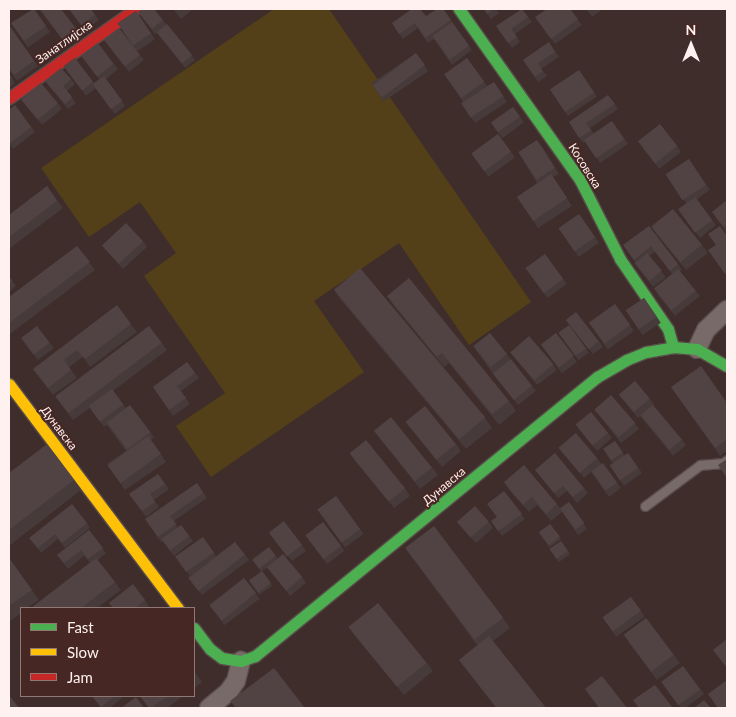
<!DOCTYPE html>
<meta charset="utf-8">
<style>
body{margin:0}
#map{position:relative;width:736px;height:717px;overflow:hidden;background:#3e2d2b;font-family:Lato,sans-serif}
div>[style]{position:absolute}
.green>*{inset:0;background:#544018}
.roads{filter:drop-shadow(1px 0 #584b49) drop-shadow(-1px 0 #584b49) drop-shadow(0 1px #584b49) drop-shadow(0 -1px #584b49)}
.lane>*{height:9px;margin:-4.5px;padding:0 4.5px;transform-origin:4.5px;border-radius:4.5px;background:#776a68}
.street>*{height:18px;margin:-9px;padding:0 9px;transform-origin:9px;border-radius:9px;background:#776a68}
.fast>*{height:11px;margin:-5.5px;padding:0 5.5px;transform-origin:5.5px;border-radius:5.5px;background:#4caf50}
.slow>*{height:11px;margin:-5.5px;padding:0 5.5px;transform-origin:5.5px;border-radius:5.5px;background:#ffc107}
.jam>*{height:11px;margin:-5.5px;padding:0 5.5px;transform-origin:5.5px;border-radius:5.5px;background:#c62828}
.wall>*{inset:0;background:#463a3a;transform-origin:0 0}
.building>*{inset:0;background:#514344;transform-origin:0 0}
span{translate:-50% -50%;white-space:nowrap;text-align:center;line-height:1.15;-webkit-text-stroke:4px #462723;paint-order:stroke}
.street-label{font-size:12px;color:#fef1ef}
.frame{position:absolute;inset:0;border:10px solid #fef1ef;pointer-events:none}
.legend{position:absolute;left:20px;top:607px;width:175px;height:90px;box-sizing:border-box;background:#462723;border:1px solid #907875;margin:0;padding:6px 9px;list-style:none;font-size:15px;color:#fef1ef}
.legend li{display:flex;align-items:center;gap:10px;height:25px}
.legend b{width:25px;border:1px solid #907875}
.north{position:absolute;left:666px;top:20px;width:50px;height:50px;-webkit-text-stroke:4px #462723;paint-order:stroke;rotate:0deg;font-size:14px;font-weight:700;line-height:20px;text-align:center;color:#fef1ef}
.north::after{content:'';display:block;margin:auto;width:18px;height:22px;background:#fef1ef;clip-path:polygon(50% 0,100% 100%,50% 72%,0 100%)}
</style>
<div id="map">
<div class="green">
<i style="clip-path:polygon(274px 9px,329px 9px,531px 302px,469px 345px,399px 243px,314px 301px,364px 372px,211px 477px,176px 426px,225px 393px,144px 276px,176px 253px,140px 202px,89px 237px,41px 168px)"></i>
</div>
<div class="roads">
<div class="lane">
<i style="left:645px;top:506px;width:69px;rotate:-36.7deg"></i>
<i style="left:700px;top:465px;width:23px;rotate:-5deg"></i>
<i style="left:723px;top:463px;width:5px;rotate:-37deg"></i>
</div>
<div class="street">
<i style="left:697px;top:349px;width:21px;rotate:-65deg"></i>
<i style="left:706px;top:330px;width:29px;rotate:-44deg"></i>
<i style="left:209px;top:708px;width:26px;rotate:-40deg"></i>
<i style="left:229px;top:691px;width:12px;rotate:-55deg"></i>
<i style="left:236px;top:681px;width:21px;rotate:-76deg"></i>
</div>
<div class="fast">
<i style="left:459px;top:9px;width:209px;rotate:54.7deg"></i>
<i style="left:580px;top:180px;width:89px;rotate:63.1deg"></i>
<i style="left:620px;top:259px;width:85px;rotate:55.6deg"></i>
<i style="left:668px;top:329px;width:19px;rotate:74deg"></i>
<i style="left:194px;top:628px;width:26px;rotate:53deg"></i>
<i style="left:210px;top:649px;width:15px;rotate:37deg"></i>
<i style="left:222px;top:658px;width:19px;rotate:9deg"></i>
<i style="left:241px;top:661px;width:15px;rotate:-20deg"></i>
<i style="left:255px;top:656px;width:441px;rotate:-39.2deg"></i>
<i style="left:597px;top:377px;width:34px;rotate:-30deg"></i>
<i style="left:626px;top:360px;width:22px;rotate:-22deg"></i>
<i style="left:646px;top:352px;width:27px;rotate:-10deg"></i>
<i style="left:673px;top:347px;width:24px;rotate:5deg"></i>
<i style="left:697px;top:349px;width:34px;rotate:30deg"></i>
</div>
<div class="slow">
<i style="left:9px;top:384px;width:281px;rotate:53deg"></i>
</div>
<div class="jam">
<i style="left:9px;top:98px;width:154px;rotate:-35.2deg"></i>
</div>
</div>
<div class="wall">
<i style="left:34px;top:9px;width:28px;height:27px;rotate:55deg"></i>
<i style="clip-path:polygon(39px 9px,61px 9px,81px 35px,67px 46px)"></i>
<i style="clip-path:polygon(69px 9px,91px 9px,99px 20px,85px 30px)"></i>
<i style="clip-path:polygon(173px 9px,193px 9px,181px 19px)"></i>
<i style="clip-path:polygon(443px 9px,472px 50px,452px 65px,434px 39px,428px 43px,418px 28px,403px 39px,392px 23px,426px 16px)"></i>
<i style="clip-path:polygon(484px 9px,496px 9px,499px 13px,491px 19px)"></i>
<i style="clip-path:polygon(522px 9px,532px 22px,515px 34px,520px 42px,512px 48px,496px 26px)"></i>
<i style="clip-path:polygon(570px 9px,582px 25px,555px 44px,535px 17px)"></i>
<i style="clip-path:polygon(586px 9px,603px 9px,592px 17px)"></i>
<i style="left:136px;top:11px;width:34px;height:22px;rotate:56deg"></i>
<i style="clip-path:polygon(138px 12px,163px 20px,195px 60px,185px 68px,157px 33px,155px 34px)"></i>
<i style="clip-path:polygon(9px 25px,38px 66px,17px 81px,9px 69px)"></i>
<i style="clip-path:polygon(104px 40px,140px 55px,144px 60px,129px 72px)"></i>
<i style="clip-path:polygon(549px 42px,559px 57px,541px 69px,547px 76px,538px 82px,523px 60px)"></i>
<i style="left:416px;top:53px;width:22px;height:54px;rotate:56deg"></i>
<i style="clip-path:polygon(82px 56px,114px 64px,118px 69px,106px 79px,125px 106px,115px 114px,96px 88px,86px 96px,64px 66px,75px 58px,94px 83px,99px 79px)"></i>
<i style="clip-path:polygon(467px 58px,487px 86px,494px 82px,507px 102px,475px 123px,461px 103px,463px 102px,444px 74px)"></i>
<i style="left:579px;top:70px;width:32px;height:35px;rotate:56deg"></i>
<i style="clip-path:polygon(9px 73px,15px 83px,9px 88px)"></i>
<i style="clip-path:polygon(71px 79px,75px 84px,67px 91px,76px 103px,68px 109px,45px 81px)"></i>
<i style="clip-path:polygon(608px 95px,618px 109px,590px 128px,594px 134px,612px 121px,628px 144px,600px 163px,585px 141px,583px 143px,569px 122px)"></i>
<i style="clip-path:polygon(21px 99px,58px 103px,62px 109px,42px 125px)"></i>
<i style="clip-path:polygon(15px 105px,35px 132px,13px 149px,9px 143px)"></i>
<i style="left:513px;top:107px;width:19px;height:27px;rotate:54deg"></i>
<i style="left:498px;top:134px;width:29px;height:33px;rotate:54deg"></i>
<i style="clip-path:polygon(541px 145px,559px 174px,553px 177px,572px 206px,538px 228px,517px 197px,537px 183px,518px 152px)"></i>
<i style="clip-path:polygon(641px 146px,677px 146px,681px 152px,659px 169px)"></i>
<i style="clip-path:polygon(689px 159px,710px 190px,697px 199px,716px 225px,700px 238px,679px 210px,687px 204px,666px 175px)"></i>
<i style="clip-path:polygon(47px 186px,63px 208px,9px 249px,9px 215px)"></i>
<i style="clip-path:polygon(727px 200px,727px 233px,712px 212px)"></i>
<i style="left:579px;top:214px;width:35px;height:25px;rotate:55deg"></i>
<i style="clip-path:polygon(649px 226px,678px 264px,682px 270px,680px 271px,700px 296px,675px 316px,657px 294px,672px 274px,655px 252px,649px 256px,666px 277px,653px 287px,638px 268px,634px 263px,635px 262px,623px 245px)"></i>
<i style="clip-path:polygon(652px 227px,702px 245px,708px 253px,686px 270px,657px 235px)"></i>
<i style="clip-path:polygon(143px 241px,147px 247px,123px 269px,106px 250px,102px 245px)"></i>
<i style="clip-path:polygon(77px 246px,95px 270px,10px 334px,9px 332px,9px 297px)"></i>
<i style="left:545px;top:254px;width:37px;height:24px;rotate:54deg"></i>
<i style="clip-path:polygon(9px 276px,16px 286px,9px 292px)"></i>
<i style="clip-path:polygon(334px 290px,485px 418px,492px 428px,466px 449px,341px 300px)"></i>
<i style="clip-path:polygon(387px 296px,509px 401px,516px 411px,499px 425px,449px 363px,444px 367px,394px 306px)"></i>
<i style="left:644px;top:298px;width:30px;height:22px;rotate:56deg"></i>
<i style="left:615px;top:304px;width:33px;height:32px;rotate:55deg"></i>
<i style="clip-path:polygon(566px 320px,599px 341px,603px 347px,593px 354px)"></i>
<i style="clip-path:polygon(131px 324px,137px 332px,90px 367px,83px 357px,69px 367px,77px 378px,53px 395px,33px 369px)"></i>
<i style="left:569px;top:325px;width:34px;height:13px;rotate:54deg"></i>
<i style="clip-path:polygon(149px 326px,167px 350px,113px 391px,126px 408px,130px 405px,154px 437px,151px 440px,166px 462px,125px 490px,107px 464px,126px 451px,107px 425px,104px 427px,90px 408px,73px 420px,55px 396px)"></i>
<i style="clip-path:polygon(490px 333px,536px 391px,518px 405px,496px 378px,473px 346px)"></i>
<i style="left:556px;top:333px;width:36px;height:19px;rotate:54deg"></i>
<i style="clip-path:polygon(50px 343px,54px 348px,38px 360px,25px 344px)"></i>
<i style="clip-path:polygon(510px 352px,553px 364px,557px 370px,537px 385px)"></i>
<i style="clip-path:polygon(187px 362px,199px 378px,181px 391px,190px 404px,173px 416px,153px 387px)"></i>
<i style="clip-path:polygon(671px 387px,727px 403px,727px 451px,720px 456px)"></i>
<i style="clip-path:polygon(619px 395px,650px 399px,654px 404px,653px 405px,686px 445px,673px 456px,640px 416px,638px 418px)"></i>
<i style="clip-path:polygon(594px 409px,635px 423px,639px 429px,621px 443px)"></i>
<i style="clip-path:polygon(406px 422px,456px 444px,461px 451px,442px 467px)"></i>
<i style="clip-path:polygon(576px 425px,608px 433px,612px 438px,597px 451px)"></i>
<i style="clip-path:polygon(374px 431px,432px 467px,438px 475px,420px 489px)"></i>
<i style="clip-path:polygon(615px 441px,625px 456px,628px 453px,642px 473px,624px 486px,610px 466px,613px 464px,603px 449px)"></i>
<i style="clip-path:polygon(559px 448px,597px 458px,601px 464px,603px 463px,621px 488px,609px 497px,591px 472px,584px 478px)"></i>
<i style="clip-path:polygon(350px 453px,405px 488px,410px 496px,394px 508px,355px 461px)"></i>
<i style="clip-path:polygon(535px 470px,584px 488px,588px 493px,577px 503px,567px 491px,558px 498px)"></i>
<i style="clip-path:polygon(9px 473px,74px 480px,81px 490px,9px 546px)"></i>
<i style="clip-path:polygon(158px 474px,169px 489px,154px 500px,159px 507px,146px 517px,129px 494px)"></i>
<i style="clip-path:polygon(504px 482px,557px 504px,560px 508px,569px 502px,587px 529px,578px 535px,562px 512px,551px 521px,537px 505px,529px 512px,509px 490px)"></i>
<i style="clip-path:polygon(197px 483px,207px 498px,174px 521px,178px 528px,181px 525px,193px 541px,174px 556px,163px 541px,161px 542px,145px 519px)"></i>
<i style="clip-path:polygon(504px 491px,525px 519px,502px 536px,491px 521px,497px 517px)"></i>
<i style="left:336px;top:496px;width:47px;height:23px;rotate:54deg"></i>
<i style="left:323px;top:522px;width:36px;height:22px;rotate:53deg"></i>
<i style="clip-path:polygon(457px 522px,489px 522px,493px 528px,476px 543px,461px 527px)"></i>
<i style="clip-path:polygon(87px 523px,90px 528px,65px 548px,58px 539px,41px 553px,29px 538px)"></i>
<i style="left:550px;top:524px;width:19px;height:14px;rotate:55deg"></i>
<i style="clip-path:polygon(89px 530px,106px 553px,98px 560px,121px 590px,97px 608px,31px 608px,90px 563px,84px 556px,68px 569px,57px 555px)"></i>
<i style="clip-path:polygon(203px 537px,216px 556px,235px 542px,249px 560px,202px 595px,188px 577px,190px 576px,176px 557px)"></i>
<i style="clip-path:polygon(273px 537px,302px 545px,306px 551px,292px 561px)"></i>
<i style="left:561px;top:541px;width:16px;height:14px;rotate:55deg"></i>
<i style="clip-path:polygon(269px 547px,278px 559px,302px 577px,306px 583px,290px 596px,267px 567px,275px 561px,261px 572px,252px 559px)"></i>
<i style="clip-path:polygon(405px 548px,503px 618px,510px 628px,493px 641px,546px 708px,496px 708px,459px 660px,477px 645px)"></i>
<i style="clip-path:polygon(9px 558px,39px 600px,27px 608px,21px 608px,21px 613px,9px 622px)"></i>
<i style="left:262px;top:571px;width:18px;height:16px;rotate:56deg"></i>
<i style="left:244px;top:578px;width:26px;height:44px;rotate:53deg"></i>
<i style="clip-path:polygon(133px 584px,149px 606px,146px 608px,112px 608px)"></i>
<i style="left:631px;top:597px;width:24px;height:35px;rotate:55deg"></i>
<i style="clip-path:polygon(646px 618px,680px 663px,657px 680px,629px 643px)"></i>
<i style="clip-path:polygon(349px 627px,427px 663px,433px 671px,404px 695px,354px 635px)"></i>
<i style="clip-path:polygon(683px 666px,704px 694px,685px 708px,681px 708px,662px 683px)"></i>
<i style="clip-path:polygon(194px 671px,202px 682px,194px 688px)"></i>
<i style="clip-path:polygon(92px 696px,121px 696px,122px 698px,110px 708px,101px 708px)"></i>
<i style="clip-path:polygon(140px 696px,183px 696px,167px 708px,149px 708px)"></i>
</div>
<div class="building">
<i style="clip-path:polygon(33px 9px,34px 9px,46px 26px,24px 41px,11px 23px)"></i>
<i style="clip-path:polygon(40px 9px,61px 9px,77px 30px,63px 40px)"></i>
<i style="clip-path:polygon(69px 9px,91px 9px,95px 15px,81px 25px)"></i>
<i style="clip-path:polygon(142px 9px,154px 9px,163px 20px,152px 29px,138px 12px)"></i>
<i style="clip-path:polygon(412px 9px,420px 9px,426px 16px,437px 9px,443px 9px,451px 20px,425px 38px,415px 23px,399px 34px,392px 23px)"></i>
<i style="clip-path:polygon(484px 9px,494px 9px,487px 14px)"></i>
<i style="clip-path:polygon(522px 9px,528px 17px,511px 29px,517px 37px,508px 43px,496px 26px)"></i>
<i style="clip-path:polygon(547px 9px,570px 9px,578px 19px,551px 39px,535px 17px)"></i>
<i style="left:136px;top:11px;width:27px;height:22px;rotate:56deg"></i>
<i style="left:452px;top:22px;width:29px;height:24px;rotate:54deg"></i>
<i style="left:167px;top:24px;width:40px;height:13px;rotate:51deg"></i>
<i style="clip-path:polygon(9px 25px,34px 61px,14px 75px,9px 69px)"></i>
<i style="left:119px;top:28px;width:34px;height:19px;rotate:52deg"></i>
<i style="clip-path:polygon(549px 42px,555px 52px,538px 63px,543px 71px,535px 77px,523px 60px)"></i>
<i style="left:98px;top:43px;width:26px;height:21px;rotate:53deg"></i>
<i style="left:416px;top:53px;width:15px;height:54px;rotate:53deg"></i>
<i style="left:75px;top:58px;width:30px;height:14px;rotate:53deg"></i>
<i style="left:467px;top:58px;width:29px;height:28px;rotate:54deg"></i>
<i style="clip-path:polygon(61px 68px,71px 79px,63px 86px,72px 97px,65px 104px,45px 81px)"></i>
<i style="left:579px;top:70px;width:27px;height:35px;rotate:56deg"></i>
<i style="clip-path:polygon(9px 73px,12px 78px,9px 80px)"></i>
<i style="left:104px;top:76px;width:31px;height:14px;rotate:54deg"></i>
<i style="left:494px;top:82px;width:17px;height:39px;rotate:57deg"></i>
<i style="left:41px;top:83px;width:26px;height:26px;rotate:50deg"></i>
<i style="clip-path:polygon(608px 95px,615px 104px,586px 123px,591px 130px,579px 138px,569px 122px)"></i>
<i style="clip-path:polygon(15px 105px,31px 127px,9px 144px,9px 110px)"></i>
<i style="left:513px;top:107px;width:12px;height:27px;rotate:55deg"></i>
<i style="left:612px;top:121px;width:22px;height:34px;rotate:56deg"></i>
<i style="left:660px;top:124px;width:28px;height:28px;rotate:52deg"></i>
<i style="left:498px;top:134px;width:22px;height:33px;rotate:54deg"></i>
<i style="left:537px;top:140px;width:33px;height:22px;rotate:57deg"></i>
<i style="left:689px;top:159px;width:31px;height:28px;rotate:57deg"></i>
<i style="left:551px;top:174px;width:29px;height:41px;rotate:56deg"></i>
<i style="clip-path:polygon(47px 186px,57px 201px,9px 237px,9px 215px)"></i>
<i style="left:695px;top:197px;width:29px;height:21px;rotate:54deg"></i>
<i style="clip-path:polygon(727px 200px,727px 224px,724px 227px,712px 212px)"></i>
<i style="left:673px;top:209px;width:46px;height:28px;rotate:51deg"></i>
<i style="left:579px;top:214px;width:28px;height:25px;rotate:55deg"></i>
<i style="left:126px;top:223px;width:25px;height:33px;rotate:47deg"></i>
<i style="clip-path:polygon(649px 226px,678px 264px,670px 271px,651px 246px,634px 260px,623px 245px)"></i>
<i style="clip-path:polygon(720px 226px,727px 236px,727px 272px,725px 274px,708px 250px,716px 245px,708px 234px)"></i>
<i style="clip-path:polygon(77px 246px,90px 262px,9px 323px,9px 297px)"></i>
<i style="left:647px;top:253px;width:23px;height:16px;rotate:50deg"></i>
<i style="left:545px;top:254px;width:31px;height:24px;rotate:54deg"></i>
<i style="left:360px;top:268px;width:195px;height:34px;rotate:50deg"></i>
<i style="left:678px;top:269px;width:28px;height:31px;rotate:51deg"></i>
<i style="clip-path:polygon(9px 276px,12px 281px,9px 284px)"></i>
<i style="clip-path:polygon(409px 278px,509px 401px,492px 414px,442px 353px,437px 357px,387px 296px)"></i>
<i style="left:644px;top:298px;width:23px;height:22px;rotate:56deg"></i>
<i style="left:615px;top:304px;width:26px;height:32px;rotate:54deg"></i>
<i style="clip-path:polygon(117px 305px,131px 324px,85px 359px,77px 350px,64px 360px,71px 370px,48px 388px,33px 369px)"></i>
<i style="left:576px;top:312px;width:37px;height:13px;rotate:52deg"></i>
<i style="left:569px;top:325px;width:29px;height:13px;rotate:54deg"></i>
<i style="left:37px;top:326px;width:21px;height:20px;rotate:53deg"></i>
<i style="left:149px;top:326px;width:21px;height:117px;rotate:53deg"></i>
<i style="left:490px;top:333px;width:27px;height:21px;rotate:51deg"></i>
<i style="left:556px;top:333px;width:29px;height:19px;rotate:52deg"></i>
<i style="left:529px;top:336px;width:37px;height:25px;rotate:49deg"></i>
<i style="left:511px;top:359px;width:34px;height:23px;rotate:52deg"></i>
<i style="clip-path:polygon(187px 362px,195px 373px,177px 386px,186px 398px,169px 410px,153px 387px)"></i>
<i style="clip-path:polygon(701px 366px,727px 403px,727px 439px,715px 448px,671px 387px)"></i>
<i style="left:635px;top:381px;width:23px;height:21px;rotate:50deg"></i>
<i style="left:112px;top:389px;width:19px;height:29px;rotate:54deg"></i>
<i style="left:611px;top:395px;width:37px;height:22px;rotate:49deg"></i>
<i style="left:130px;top:405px;width:34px;height:29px;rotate:53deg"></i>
<i style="left:653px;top:405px;width:45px;height:16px;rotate:50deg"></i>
<i style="left:425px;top:406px;width:49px;height:25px;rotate:51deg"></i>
<i style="left:591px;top:412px;width:27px;height:20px;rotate:51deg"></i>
<i style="left:391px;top:417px;width:65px;height:22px;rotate:51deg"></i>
<i style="left:576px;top:433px;width:33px;height:23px;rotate:50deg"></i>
<i style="left:148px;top:436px;width:22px;height:50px;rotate:54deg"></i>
<i style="left:366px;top:440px;width:62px;height:21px;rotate:51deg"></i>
<i style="left:615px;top:441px;width:14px;height:14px;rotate:56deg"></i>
<i style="clip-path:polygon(47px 444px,74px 480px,9px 530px,9px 473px)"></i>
<i style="clip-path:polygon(555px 453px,584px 488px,573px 497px,563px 486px,554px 493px,535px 470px)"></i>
<i style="left:628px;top:453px;width:18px;height:22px;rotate:56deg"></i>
<i style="clip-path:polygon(727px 459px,727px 478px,718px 465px)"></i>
<i style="left:603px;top:463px;width:24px;height:14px;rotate:55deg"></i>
<i style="clip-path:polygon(524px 465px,557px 504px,546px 514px,532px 497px,523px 505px,504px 482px)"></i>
<i style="clip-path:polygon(158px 474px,165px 484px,150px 494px,155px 502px,142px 511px,129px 494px)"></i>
<i style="clip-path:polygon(197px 483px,203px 493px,170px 516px,176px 524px,158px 537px,145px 519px)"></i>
<i style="clip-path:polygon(504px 491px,522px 514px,498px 531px,491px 521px,497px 517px,487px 504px)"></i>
<i style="left:336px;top:496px;width:41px;height:23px;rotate:54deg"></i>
<i style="left:569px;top:502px;width:26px;height:11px;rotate:54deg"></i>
<i style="clip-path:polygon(72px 504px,87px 523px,62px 543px,55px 534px,38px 548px,29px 538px)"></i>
<i style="left:475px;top:506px;width:21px;height:24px;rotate:49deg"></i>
<i style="left:284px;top:521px;width:30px;height:19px;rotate:53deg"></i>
<i style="left:323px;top:522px;width:30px;height:22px;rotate:53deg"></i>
<i style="left:550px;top:524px;width:16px;height:14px;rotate:52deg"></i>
<i style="left:181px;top:525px;width:14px;height:24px;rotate:54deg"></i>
<i style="left:434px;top:526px;width:115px;height:36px;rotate:53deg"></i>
<i style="clip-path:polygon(89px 530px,103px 548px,88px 559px,81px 550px,64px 563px,57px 555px)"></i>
<i style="left:203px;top:537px;width:19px;height:34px;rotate:55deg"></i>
<i style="left:561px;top:541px;width:12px;height:14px;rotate:55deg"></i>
<i style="left:235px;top:542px;width:16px;height:59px;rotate:52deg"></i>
<i style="left:269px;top:547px;width:11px;height:21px;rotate:52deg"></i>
<i style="left:283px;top:554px;width:30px;height:21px;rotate:50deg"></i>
<i style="clip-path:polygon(9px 558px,32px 590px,9px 606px)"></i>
<i style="clip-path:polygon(96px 558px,115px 582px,81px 608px,31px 608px)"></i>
<i style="left:262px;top:571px;width:15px;height:16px;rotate:53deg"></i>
<i style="left:244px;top:578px;width:19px;height:44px;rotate:51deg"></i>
<i style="clip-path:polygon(133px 584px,145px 600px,135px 608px,113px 608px,109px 603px)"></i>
<i style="left:631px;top:597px;width:17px;height:35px;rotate:54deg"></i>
<i style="left:378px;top:603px;width:77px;height:38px;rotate:51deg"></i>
<i style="left:646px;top:618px;width:46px;height:28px;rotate:53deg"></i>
<i style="clip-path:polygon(489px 636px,546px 708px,497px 708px,459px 660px)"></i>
<i style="clip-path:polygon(727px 639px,727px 668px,713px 650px)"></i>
<i style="left:683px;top:666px;width:29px;height:27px;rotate:54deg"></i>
<i style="clip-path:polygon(274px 668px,305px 708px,236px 708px,230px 701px)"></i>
<i style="clip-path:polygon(602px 676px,627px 708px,599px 708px,585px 689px)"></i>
<i style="clip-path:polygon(727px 680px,727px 708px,718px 708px,708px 694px)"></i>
<i style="clip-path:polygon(655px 685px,673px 708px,639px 708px,633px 700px)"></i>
<i style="clip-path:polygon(9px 695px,19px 708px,9px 708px)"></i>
<i style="clip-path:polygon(92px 696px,115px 696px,101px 707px)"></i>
<i style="clip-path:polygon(140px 696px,168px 696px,151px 708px,149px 708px)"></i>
<i style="clip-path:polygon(136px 697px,144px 708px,121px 708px)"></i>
<i style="clip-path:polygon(704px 700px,711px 708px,694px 708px)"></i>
</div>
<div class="street-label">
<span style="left:64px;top:42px;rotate:-35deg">Занатлијска</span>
<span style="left:585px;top:166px;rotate:58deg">Косовска</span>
<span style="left:59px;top:428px;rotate:53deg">Дунавска</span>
<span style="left:444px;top:486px;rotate:-40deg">Дунавска</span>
</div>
<div class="frame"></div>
<ul class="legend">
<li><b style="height:6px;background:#4caf50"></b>Fast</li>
<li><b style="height:6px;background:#ffc107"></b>Slow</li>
<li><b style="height:6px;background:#c62828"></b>Jam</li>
</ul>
<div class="north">N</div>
</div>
